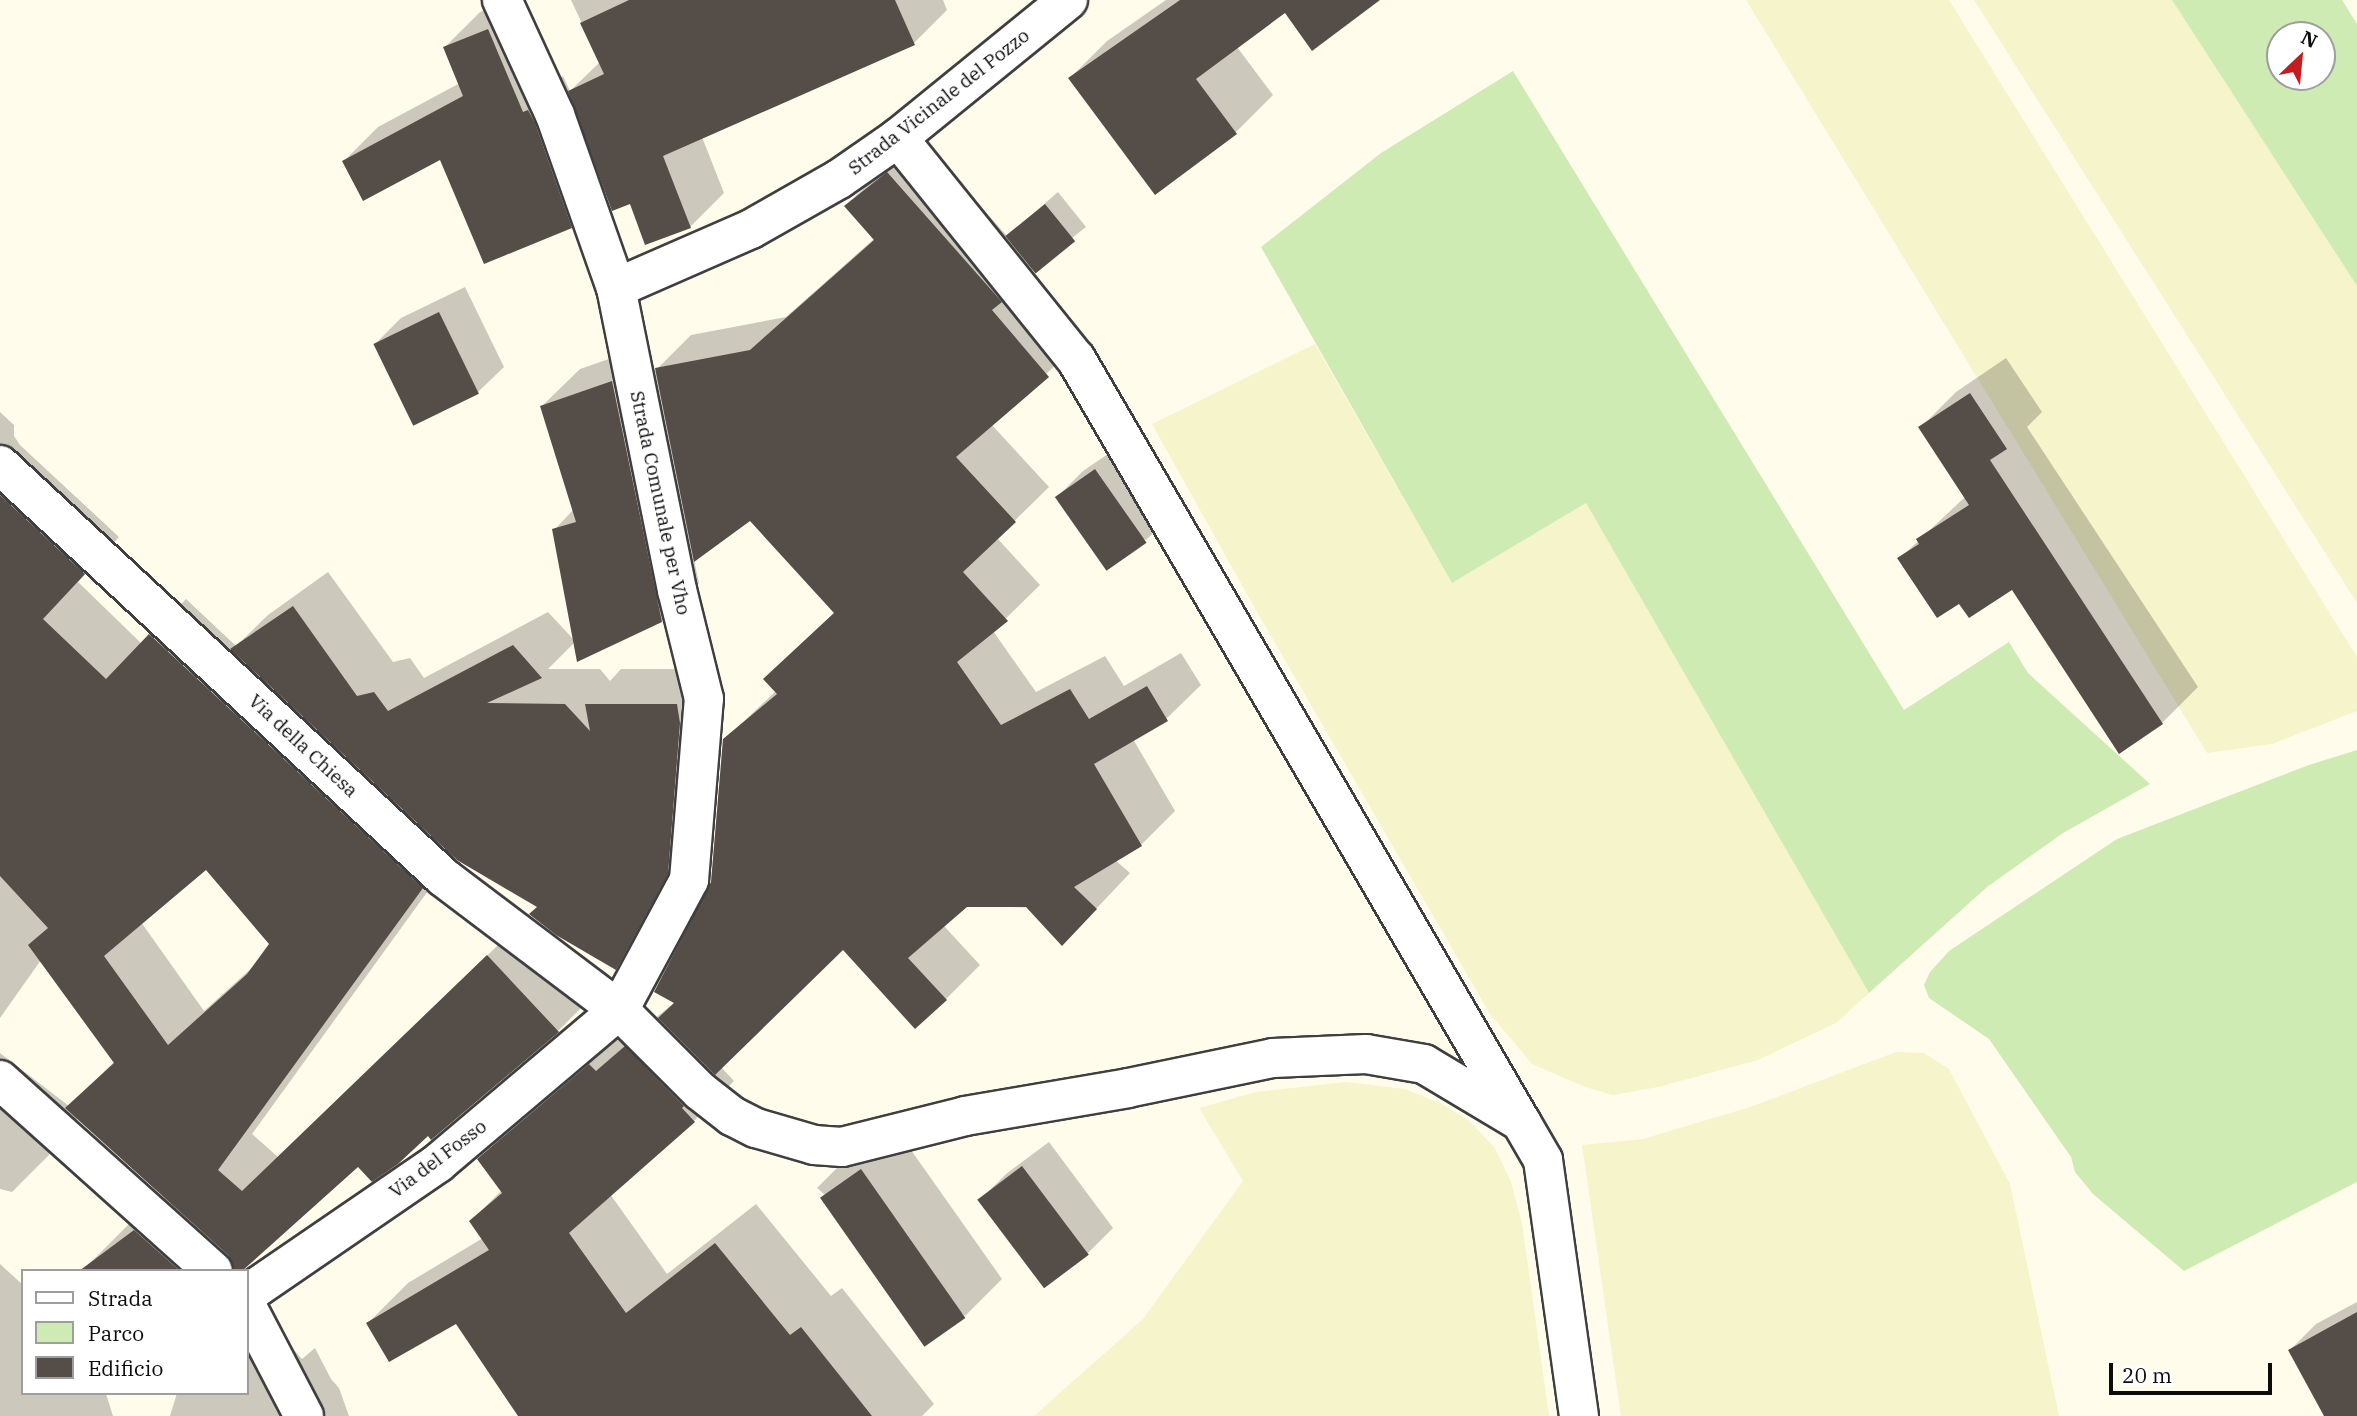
<!DOCTYPE html>
<style>
body{margin:0}
#map{position:relative;width:2357px;height:1416px;overflow:hidden;background:#fffceb;font-family:"IBM Plex Serif",serif}
div>[style]{position:absolute}
.farmland>*{inset:0;background:#f6f4ca}
.green>*{inset:0;background:#ceebb3}
.shadow>*{inset:0;background:#0003}
.building>*{inset:0;background:#554d48;transform-origin:0 0}
.roads{filter:drop-shadow(2px 0 #3f3f3f) drop-shadow(-2px 0 #3f3f3f) drop-shadow(0 2px #3f3f3f) drop-shadow(0 -2px #3f3f3f)}
.minor>*{height:38px;margin:-19px;padding:0 19px;transform-origin:19px;border-radius:19px;background:#fff}
.tertiary>*{height:38px;margin:-19px;padding:0 19px;transform-origin:19px;border-radius:19px;background:#fff}
span{translate:-50% -50%;white-space:nowrap;text-align:center;line-height:1.15;-webkit-text-stroke:7px #fff;paint-order:stroke}
.street-label{font-size:19px;color:#0c0c0c}
.legend{position:absolute;left:21px;top:1269px;width:228px;height:126px;box-sizing:border-box;background:#fff;border:2px solid #9e9e9e;margin:0;padding:9px 12px;list-style:none;font-size:21px;color:#0c0c0c}
.legend li{display:flex;align-items:center;gap:14px;height:35px}
.legend b{width:35px;border:2px solid #9e9e9e}
.north{position:absolute;left:2266px;top:21px;width:70px;height:70px;box-sizing:border-box;background:#fff;border:2px solid #9e9e9e;border-radius:50%;rotate:26deg;font-size:19px;font-weight:700;line-height:28px;text-align:center;color:#0c0c0c}
.north::after{content:'';display:block;margin:auto;width:24px;height:32px;background:#c41d1f;clip-path:polygon(50% 0,100% 100%,50% 72%,0 100%)}
.scale{position:absolute;left:2109px;top:1363px;width:163px;height:32px;box-sizing:border-box;border:4px solid #0c0c0c;border-top:0;padding-left:9px;font-size:21px;line-height:24px;white-space:nowrap;color:#0c0c0c;-webkit-text-stroke:5px #fff;paint-order:stroke}
</style>
<div id="map">
<div class="farmland">
<i style="clip-path:polygon(1746px 0,1949px 0,2357px 657px,2357px 711px,2272px 744px,2207px 753px)"></i>
<i style="clip-path:polygon(1974px 0,2172px 0,2357px 286px,2357px 603px)"></i>
<i style="clip-path:polygon(1315px 344px,1452px 583px,1586px 503px,1869px 993px,1836px 1023px,1758px 1060px,1658px 1087px,1613px 1095px,1585px 1087px,1532px 1064px,1490px 1014px,1253px 605px,1152px 424px)"></i>
<i style="clip-path:polygon(1896px 1052px,1924px 1053px,1949px 1069px,2010px 1184px,2059px 1416px,1621px 1416px,1582px 1145px,1643px 1139px,1750px 1107px)"></i>
<i style="clip-path:polygon(1346px 1082px,1405px 1089px,1442px 1104px,1469px 1121px,1495px 1148px,1511px 1182px,1522px 1223px,1549px 1416px,1034px 1416px,1143px 1319px,1243px 1181px,1199px 1108px,1256px 1092px)"></i>
</div>
<div class="green">
<i style="clip-path:polygon(evenodd,2172px 0,2342px 0,2357px 24px,2357px 286px,2172px 0,2322px 35px,2322px 77px,2280px 77px,2280px 35px,2322px 35px)"></i>
<i style="clip-path:polygon(1513px 71px,1904px 710px,2009px 642px,2028px 673px,2150px 784px,2063px 833px,1987px 887px,1869px 993px,1586px 503px,1452px 583px,1261px 247px,1381px 153px)"></i>
<i style="clip-path:polygon(2357px 750px,2357px 1182px,2184px 1271px,2093px 1194px,2075px 1172px,2071px 1157px,1989px 1039px,1929px 998px,1924px 985px,1930px 972px,1949px 951px,2117px 839px,2309px 765px)"></i>
</div>
<div class="shadow">
<i style="clip-path:polygon(511px 0,525px 0,558px 79px,563px 76px,570px 91px,600px 62px,571px 0,943px 0,947px 10px,914px 43px,702px 137px,724px 193px,690px 227px,606px 191px,571px 226px,441px 157px,344px 161px,378px 127px,460px 83px,445px 47px,480px 12px)"></i>
<i style="clip-path:polygon(1166px 0,1373px 0,1285px 11px,1237px 47px,1273px 95px,1236px 132px,1155px 192px,1070px 78px,1107px 41px)"></i>
<i style="clip-path:polygon(evenodd,922px 140px,1007px 236px,1058px 192px,1086px 227px,1025px 275px,1082px 341px,991px 424px,1049px 487px,997px 538px,1040px 585px,993px 631px,1036px 692px,1105px 656px,1124px 686px,1181px 653px,1201px 685px,1166px 719px,1133px 739px,1175px 811px,1141px 845px,1115px 860px,1130px 873px,1096px 909px,966px 906px,943px 925px,980px 965px,946px 999px,843px 948px,721px 1067px,734px 1081px,694px 1121px,610px 1194px,667px 1274px,756px 1204px,831px 1296px,842px 1288px,934px 1404px,922px 1416px,520px 1416px,456px 1322px,368px 1323px,408px 1283px,483px 1238px,471px 1221px,502px 1190px,479px 1159px,519px 1119px,630px 1025px,637px 1033px,675px 1002px,712px 883px,724px 740px,776px 691px,765px 679px,835px 612px,750px 519px,694px 560px,699px 583px,661px 621px,575px 642px,548px 669px,600px 669px,610px 681px,621px 669px,712px 669px,702px 837px,650px 933px,616px 967px,539px 906px,454px 855px,252px 1134px,278px 1157px,524px 920px,594px 995px,558px 1031px,432px 1138px,428px 1134px,358px 1164px,238px 1271px,230px 1271px,236px 1265px,233px 1261px,226px 1271px,86px 1271px,85px 1268px,128px 1225px,166px 1197px,78px 1117px,48px 1156px,12px 1192px,0 1189px,0 1053px,69px 1106px,115px 1061px,41px 960px,0 1018px,0 412px,14px 425px,14px 436px,20px 445px,119px 537px,78px 582px,142px 644px,186px 599px,236px 646px,268px 615px,328px 572px,393px 662px,410px 658px,424px 678px,548px 612px,575px 641px,554px 530px,574px 509px,542px 406px,580px 369px,649px 345px,655px 371px,691px 335px,786px 317px,875px 238px,846px 206px,880px 172px,922px 140px,206px 867px,271px 944px,256px 964px,204px 1011px,141px 922px,206px 867px)"></i>
<i style="clip-path:polygon(465px 287px,504px 367px,478px 392px,375px 344px,401px 318px)"></i>
<i style="clip-path:polygon(2006px 358px,2042px 412px,2027px 427px,2198px 687px,2162px 723px,2119px 751px,2012px 587px,1959px 602px,1899px 559px,1966px 496px,1921px 427px,1956px 392px)"></i>
<i style="clip-path:polygon(1121px 445px,1172px 515px,1146px 540px,1057px 497px,1083px 471px)"></i>
<i style="clip-path:polygon(899px 1133px,1002px 1279px,965px 1316px,817px 1188px,854px 1151px)"></i>
<i style="clip-path:polygon(1049px 1142px,1113px 1228px,1087px 1254px,1045px 1286px,980px 1200px,1006px 1174px)"></i>
<i style="clip-path:polygon(0 1264px,23px 1285px,23px 1393px,110px 1393px,106px 1394px,113px 1416px,0 1416px)"></i>
<i style="clip-path:polygon(247px 1297px,302px 1359px,315px 1348px,331px 1379px,339px 1388px,349px 1416px,170px 1416px,177px 1393px,247px 1393px)"></i>
<i style="clip-path:polygon(2357px 1302px,2357px 1416px,2326px 1416px,2290px 1350px,2316px 1324px)"></i>
</div>
<div class="building">
<i style="clip-path:polygon(629px 0,895px 0,915px 45px,663px 156px,691px 228px,645px 245px,630px 204px,612px 211px,568px 91px,604px 74px,580px 23px)"></i>
<i style="clip-path:polygon(1180px 0,1380px 0,1312px 51px,1285px 13px,1196px 79px,1237px 134px,1155px 195px,1068px 78px)"></i>
<i style="clip-path:polygon(488px 29px,523px 112px,528px 110px,535px 123px,572px 228px,484px 264px,440px 160px,363px 201px,342px 161px,463px 96px,443px 47px)"></i>
<i style="clip-path:polygon(887px 172px,1002px 302px,992px 310px,1049px 377px,956px 457px,1016px 522px,963px 572px,1008px 621px,957px 662px,1001px 725px,1070px 689px,1089px 719px,1147px 686px,1168px 721px,1094px 764px,1142px 846px,1074px 887px,1097px 909px,1062px 946px,1026px 907px,967px 907px,908px 958px,947px 1000px,915px 1029px,843px 950px,715px 1075px,658px 1018px,674px 1003px,654px 992px,711px 882px,723px 739px,777px 694px,763px 679px,834px 613px,750px 521px,694px 562px,655px 368px,750px 350px,874px 240px,844px 206px)"></i>
<i style="left:1045px;top:204px;width:48px;height:51px;rotate:51deg"></i>
<i style="left:439px;top:312px;width:91px;height:73px;rotate:64deg"></i>
<i style="clip-path:polygon(612px 381px,662px 622px,577px 662px,552px 529px,576px 522px,540px 406px)"></i>
<i style="clip-path:polygon(1970px 393px,2007px 449px,1990px 460px,2163px 724px,2119px 754px,2012px 590px,1969px 618px,1959px 604px,1937px 618px,1897px 558px,1919px 544px,1916px 539px,1969px 505px,1918px 427px)"></i>
<i style="left:1095px;top:469px;width:90px;height:49px;rotate:55deg"></i>
<i style="clip-path:polygon(evenodd,0 495px,85px 574px,43px 619px,106px 679px,149px 634px,423px 888px,218px 1170px,242px 1191px,487px 955px,559px 1032px,431px 1140px,428px 1136px,398px 1164px,372px 1182px,358px 1167px,242px 1271px,234px 1271px,228px 1255px,65px 1108px,114px 1063px,28px 945px,48px 928px,0 876px,0 495px,206px 870px,269px 944px,247px 974px,168px 1045px,104px 956px,206px 870px)"></i>
<i style="clip-path:polygon(293px 606px,357px 696px,374px 692px,388px 711px,513px 645px,542px 678px,487px 703px,565px 704px,590px 731px,585px 704px,677px 704px,680px 723px,668px 874px,616px 970px,556px 935px,529px 914px,537px 907px,457px 860px,230px 649px)"></i>
<i style="clip-path:polygon(625px 1046px,684px 1106px,682px 1108px,695px 1122px,569px 1233px,626px 1313px,715px 1243px,790px 1335px,801px 1327px,872px 1416px,518px 1416px,456px 1324px,389px 1362px,366px 1323px,489px 1250px,469px 1221px,502px 1193px,477px 1159px,589px 1064px,596px 1071px)"></i>
<i style="left:1022px;top:1166px;width:111px;height:56px;rotate:53deg"></i>
<i style="left:861px;top:1169px;width:182px;height:50px;rotate:55deg"></i>
<i style="clip-path:polygon(134px 1230px,180px 1271px,79px 1271px)"></i>
<i style="clip-path:polygon(2357px 1312px,2357px 1416px,2324px 1416px,2288px 1350px)"></i>
</div>
<div class="roads">
<div class="minor">
<i style="left:898px;top:138px;width:284px;rotate:51.2deg"></i>
<i style="left:1076px;top:359px;width:883px;rotate:59.75deg"></i>
<i style="left:616px;top:288px;width:147px;rotate:-23.6deg"></i>
<i style="left:751px;top:229px;width:101px;rotate:-29.6deg"></i>
<i style="left:839px;top:179px;width:72px;rotate:-34.8deg"></i>
<i style="left:898px;top:138px;width:219px;rotate:-39.1deg"></i>
<i style="left:0;top:465px;width:605px;rotate:42.92deg"></i>
<i style="left:443px;top:877px;width:221px;rotate:37.1deg"></i>
<i style="left:0;top:1080px;width:286px;rotate:41.9deg"></i>
<i style="left:247px;top:1294px;width:232px;rotate:-34.4deg"></i>
<i style="left:438px;top:1163px;width:237px;rotate:-40.2deg"></i>
<i style="left:619px;top:1010px;width:148px;rotate:-61.7deg"></i>
<i style="left:689px;top:880px;width:182px;rotate:-85.3deg"></i>
<i style="left:704px;top:699px;width:112px;rotate:-103.9deg"></i>
<i style="left:677px;top:590px;width:308px;rotate:-101.4deg"></i>
<i style="left:616px;top:288px;width:183px;rotate:-109.4deg"></i>
<i style="left:555px;top:115px;width:127px;rotate:-114.7deg"></i>
<i style="left:247px;top:1307px;width:123px;rotate:62.4deg"></i>
</div>
<div class="tertiary">
<i style="left:619px;top:1010px;width:115px;rotate:45deg"></i>
<i style="left:700px;top:1091px;width:41px;rotate:38deg"></i>
<i style="left:732px;top:1116px;width:27px;rotate:27deg"></i>
<i style="left:756px;top:1128px;width:60px;rotate:16.3deg"></i>
<i style="left:814px;top:1145px;width:28px;rotate:4deg"></i>
<i style="left:842px;top:1147px;width:127px;rotate:-14.1deg"></i>
<i style="left:965px;top:1116px;width:165px;rotate:-9.7deg"></i>
<i style="left:1128px;top:1088px;width:148px;rotate:-11.7deg"></i>
<i style="left:1273px;top:1058px;width:93px;rotate:-2.5deg"></i>
<i style="left:1366px;top:1054px;width:59px;rotate:9.8deg"></i>
<i style="left:1424px;top:1064px;width:113px;rotate:30.9deg"></i>
<i style="left:1521px;top:1122px;width:44px;rotate:59.9deg"></i>
<i style="left:1543px;top:1160px;width:259px;rotate:82deg"></i>
</div>
</div>
<div class="street-label">
<span style="left:939px;top:102px;rotate:-38deg">Strada Vicinale del Pozzo</span>
<span style="left:660px;top:503px;rotate:78deg">Strada Comunale per Vho</span>
<span style="left:303px;top:746px;rotate:43deg">Via della Chiesa</span>
<span style="left:438px;top:1159px;rotate:-37deg">Via del Fosso</span>
</div>
<ul class="legend">
<li><b style="height:9px;background:#fff"></b>Strada</li>
<li><b style="height:19px;background:#ceebb3"></b>Parco</li>
<li><b style="height:19px;background:#554d48"></b>Edificio</li>
</ul>
<div class="north">N</div>
<div class="scale">20 m</div>
</div>
